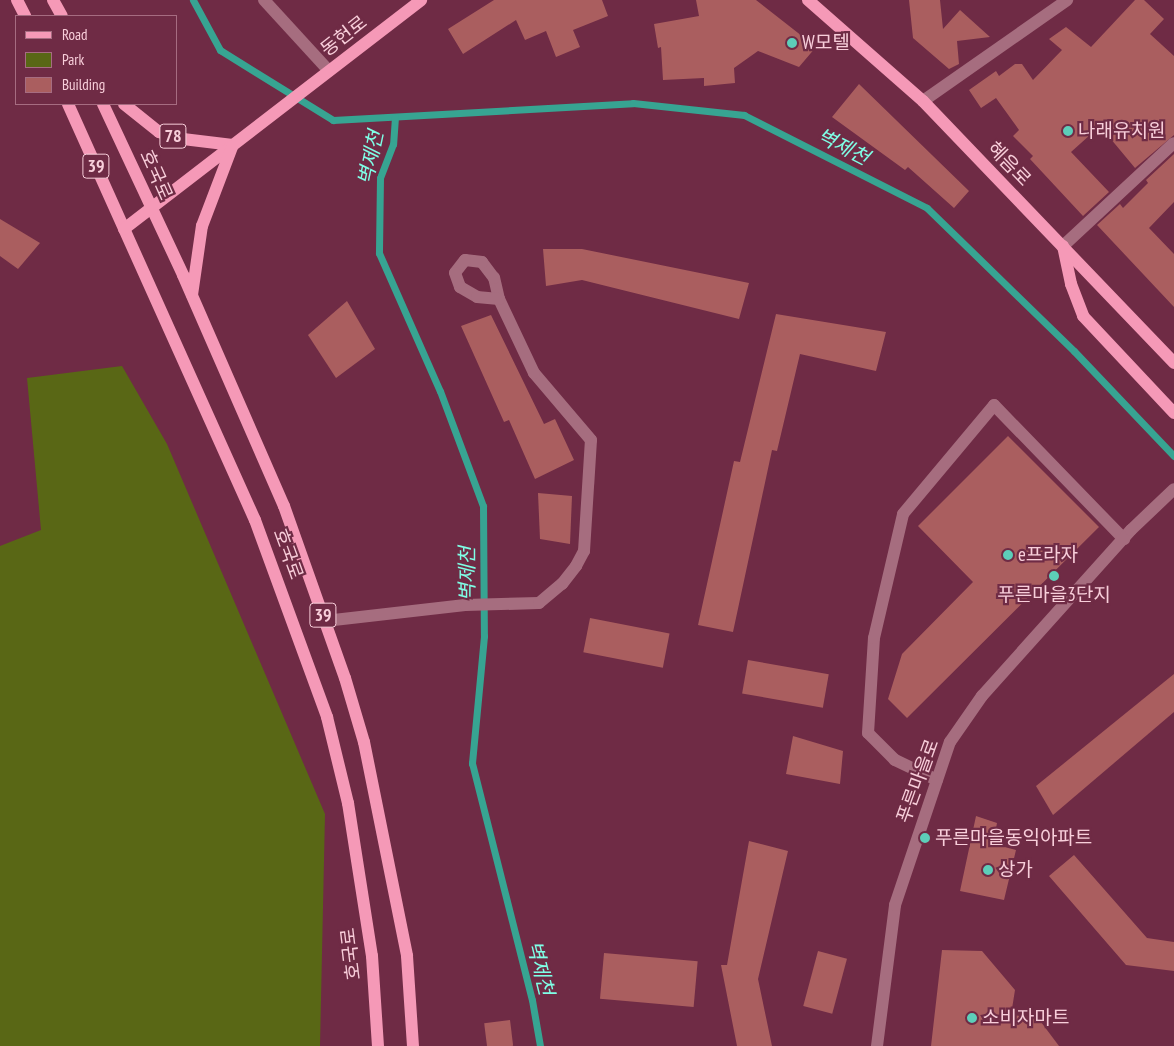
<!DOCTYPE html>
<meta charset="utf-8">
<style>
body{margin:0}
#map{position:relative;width:1174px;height:1046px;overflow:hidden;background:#6f2b45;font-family:"PT Sans Narrow","Noto Sans KR",sans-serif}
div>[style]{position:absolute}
.green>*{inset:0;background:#596715}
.stream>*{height:7px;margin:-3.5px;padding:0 3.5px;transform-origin:3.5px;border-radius:3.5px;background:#37a492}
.building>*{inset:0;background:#aa5e5f;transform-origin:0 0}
.minor>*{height:12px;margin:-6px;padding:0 6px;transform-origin:6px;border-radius:6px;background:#a66d7f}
.major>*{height:12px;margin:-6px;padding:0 6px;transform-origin:6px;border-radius:6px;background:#f599b7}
.dots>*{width:14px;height:14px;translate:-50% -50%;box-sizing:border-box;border:2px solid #6f2b45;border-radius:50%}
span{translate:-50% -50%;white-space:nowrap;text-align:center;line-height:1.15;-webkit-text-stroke:4.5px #6f2b45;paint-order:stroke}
.shield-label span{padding:1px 4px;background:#6f2b45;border:1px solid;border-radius:4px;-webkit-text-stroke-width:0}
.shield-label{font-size:18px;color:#f8ceda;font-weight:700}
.street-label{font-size:19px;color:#f8ceda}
.poi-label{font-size:19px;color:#f8ceda}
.left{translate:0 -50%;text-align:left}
.water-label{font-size:20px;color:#7fffe6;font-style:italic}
.legend{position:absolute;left:15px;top:15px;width:162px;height:90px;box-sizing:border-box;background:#6f2b45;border:1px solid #a66c81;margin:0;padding:6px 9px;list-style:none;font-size:15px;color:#f8ceda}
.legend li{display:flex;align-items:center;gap:10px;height:25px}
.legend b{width:25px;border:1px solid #a66c81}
</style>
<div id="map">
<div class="green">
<i style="clip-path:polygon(122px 366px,167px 444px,325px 814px,320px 1046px,0 1046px,0 546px,41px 530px,27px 378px)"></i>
</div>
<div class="stream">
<i style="left:193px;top:0;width:57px;rotate:61.6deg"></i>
<i style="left:220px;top:50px;width:133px;rotate:31.8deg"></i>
<i style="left:333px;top:120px;width:300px;rotate:-3.2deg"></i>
<i style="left:633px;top:103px;width:112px;rotate:6.2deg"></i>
<i style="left:744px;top:115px;width:205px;rotate:26.9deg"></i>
<i style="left:927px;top:208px;width:205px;rotate:44.2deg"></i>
<i style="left:1074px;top:351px;width:145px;rotate:46.4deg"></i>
<i style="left:395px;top:117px;width:27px;rotate:94deg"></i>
<i style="left:393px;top:144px;width:36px;rotate:111deg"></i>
<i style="left:380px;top:178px;width:75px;rotate:90.8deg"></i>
<i style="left:379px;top:253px;width:151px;rotate:66.2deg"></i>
<i style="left:440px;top:391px;width:123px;rotate:69.5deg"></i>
<i style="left:483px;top:506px;width:130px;rotate:89.6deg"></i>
<i style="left:484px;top:636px;width:128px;rotate:95.4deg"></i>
<i style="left:472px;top:763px;width:244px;rotate:75.8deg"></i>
<i style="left:532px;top:1000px;width:47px;rotate:80.1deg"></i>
</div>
<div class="building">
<i style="clip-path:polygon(494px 0,602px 0,608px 16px,573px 30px,580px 47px,556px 57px,546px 31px,525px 40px,516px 20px,463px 54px,448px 29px)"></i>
<i style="clip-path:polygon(696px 0,756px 0,816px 47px,799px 67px,758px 51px,734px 68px,735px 83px,704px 86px,704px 78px,663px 80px,661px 47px,658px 48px,654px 24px,699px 16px)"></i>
<i style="clip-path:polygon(909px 0,940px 0,943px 29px,960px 10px,990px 37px,957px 41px,959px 64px,949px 69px,913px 38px)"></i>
<i style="clip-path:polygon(1135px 0,1144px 0,1164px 19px,1150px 34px,1174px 56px,1174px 135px,1135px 168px,1100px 126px,1071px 152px,1109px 192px,1083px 216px,1030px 159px,1033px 156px,1013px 136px,1019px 130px,996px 98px,981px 108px,969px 90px,996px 71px,999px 76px,1015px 64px,1022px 64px,1033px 80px,1062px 50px,1049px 39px,1066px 27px,1091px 47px)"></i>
<i style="clip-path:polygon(859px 84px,969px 191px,954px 208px,908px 167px,905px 170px,832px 117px)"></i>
<i style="clip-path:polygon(1174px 154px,1174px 202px,1149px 228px,1174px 254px,1174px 307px,1097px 225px,1120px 204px,1123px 208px,1148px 183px,1146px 180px)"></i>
<i style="clip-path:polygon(0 219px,40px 243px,18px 269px,0 256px)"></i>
<i style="clip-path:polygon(543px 249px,582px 249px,749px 283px,739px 319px,582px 280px,546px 286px)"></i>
<i style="clip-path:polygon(347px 301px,375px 349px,336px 378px,308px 335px)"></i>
<i style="clip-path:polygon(776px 314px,886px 332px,876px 371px,800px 354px,777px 451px,772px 450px,733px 632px,698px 625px,734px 461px,740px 462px)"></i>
<i style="clip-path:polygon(491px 315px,544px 424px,555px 419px,574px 460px,535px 479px,509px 420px,504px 422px,461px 326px)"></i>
<i style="clip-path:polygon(1008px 436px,1099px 527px,907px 718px,888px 699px,902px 654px,973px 582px,918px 526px)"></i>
<i style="clip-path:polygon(538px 493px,572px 496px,570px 544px,540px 539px)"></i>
<i style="left:590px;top:618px;width:81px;height:35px;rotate:11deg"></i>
<i style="left:748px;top:660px;width:82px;height:34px;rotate:10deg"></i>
<i style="clip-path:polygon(1174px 674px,1174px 712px,1053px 815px,1036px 786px)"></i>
<i style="clip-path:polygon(793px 736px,843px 751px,840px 784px,786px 774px)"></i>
<i style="clip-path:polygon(976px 816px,997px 823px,993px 844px,1016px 850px,1004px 900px,960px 891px)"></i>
<i style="clip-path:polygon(749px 841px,788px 851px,758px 979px,772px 1046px,737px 1046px,721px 965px,727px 965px)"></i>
<i style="clip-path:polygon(1074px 855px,1147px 938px,1174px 942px,1174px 971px,1126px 965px,1049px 876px)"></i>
<i style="clip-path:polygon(942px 950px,982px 951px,1015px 990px,1011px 1015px,1038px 1018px,1059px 1046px,931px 1046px)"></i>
<i style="left:818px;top:951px;width:30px;height:57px;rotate:15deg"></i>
<i style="left:604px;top:953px;width:94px;height:46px;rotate:5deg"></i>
<i style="left:510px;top:1020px;width:26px;height:26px;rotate:83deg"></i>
</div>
<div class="minor">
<i style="left:264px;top:0;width:96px;rotate:47.5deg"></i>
<i style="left:923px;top:101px;width:176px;rotate:-35deg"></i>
<i style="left:1063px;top:246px;width:151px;rotate:-42.9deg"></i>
<i style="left:325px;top:621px;width:141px;rotate:-6.5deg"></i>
<i style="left:465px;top:605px;width:74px;rotate:-1.5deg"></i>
<i style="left:539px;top:603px;width:30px;rotate:-40deg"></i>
<i style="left:562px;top:584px;width:23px;rotate:-52deg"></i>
<i style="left:576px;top:566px;width:17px;rotate:-62deg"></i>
<i style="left:584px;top:551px;width:111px;rotate:-86.4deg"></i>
<i style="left:591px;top:440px;width:88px;rotate:-130.4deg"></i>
<i style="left:534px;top:373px;width:82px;rotate:-115.3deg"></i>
<i style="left:499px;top:299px;width:22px;rotate:-103deg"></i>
<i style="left:494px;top:278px;width:20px;rotate:-127deg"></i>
<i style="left:482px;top:262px;width:17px;rotate:-173deg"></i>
<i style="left:465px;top:260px;width:16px;rotate:128deg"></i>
<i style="left:455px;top:273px;width:15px;rotate:70deg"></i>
<i style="left:460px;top:287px;width:20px;rotate:30deg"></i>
<i style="left:477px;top:297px;width:22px;rotate:5deg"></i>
<i style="left:937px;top:780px;width:47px;rotate:-154.5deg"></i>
<i style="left:895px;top:760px;width:38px;rotate:-135deg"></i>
<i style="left:868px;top:733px;width:95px;rotate:-86.4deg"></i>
<i style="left:874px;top:638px;width:127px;rotate:-76.8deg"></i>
<i style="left:903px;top:514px;width:142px;rotate:-50.1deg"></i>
<i style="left:994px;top:405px;width:187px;rotate:45.9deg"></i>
<i style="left:877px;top:1046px;width:142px;rotate:-82.7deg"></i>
<i style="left:895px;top:905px;width:172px;rotate:-71.4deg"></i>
<i style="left:950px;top:742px;width:56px;rotate:-55.2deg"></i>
<i style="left:982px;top:696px;width:223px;rotate:-48.1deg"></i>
<i style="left:1131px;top:530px;width:59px;rotate:-43.6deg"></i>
</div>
<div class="major">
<i style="left:17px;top:0;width:18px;rotate:63deg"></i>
<i style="left:53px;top:0;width:18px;rotate:61deg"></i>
<i style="left:808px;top:0;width:153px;rotate:41.3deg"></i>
<i style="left:923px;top:101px;width:363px;rotate:46.2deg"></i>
<i style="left:68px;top:104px;width:456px;rotate:65.8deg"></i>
<i style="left:255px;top:520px;width:210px;rotate:69.9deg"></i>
<i style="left:327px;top:717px;width:89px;rotate:76.3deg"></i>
<i style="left:348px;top:803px;width:155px;rotate:81.1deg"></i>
<i style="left:372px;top:956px;width:90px;rotate:86.2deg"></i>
<i style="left:103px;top:104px;width:189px;rotate:64.9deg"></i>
<i style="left:183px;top:275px;width:252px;rotate:66.4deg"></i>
<i style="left:284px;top:506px;width:182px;rotate:70.5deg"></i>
<i style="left:345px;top:678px;width:67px;rotate:73.5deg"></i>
<i style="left:364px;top:742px;width:218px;rotate:78.6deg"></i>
<i style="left:407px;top:956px;width:90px;rotate:86.2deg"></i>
<i style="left:124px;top:104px;width:45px;rotate:38.7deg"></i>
<i style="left:159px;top:132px;width:25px;rotate:16deg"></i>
<i style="left:183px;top:139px;width:50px;rotate:6.8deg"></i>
<i style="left:124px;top:229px;width:375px;rotate:-37.6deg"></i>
<i style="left:1063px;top:246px;width:39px;rotate:78deg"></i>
<i style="left:1071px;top:284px;width:34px;rotate:69deg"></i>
<i style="left:1083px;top:316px;width:133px;rotate:46.8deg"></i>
<i style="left:192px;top:295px;width:70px;rotate:-81.8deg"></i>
<i style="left:202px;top:226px;width:85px;rotate:-69.2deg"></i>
</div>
<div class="dots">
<i style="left:792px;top:43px;background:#5dceb9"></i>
<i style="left:1068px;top:131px;background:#5dceb9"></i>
<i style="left:1008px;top:555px;background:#5dceb9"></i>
<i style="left:1054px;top:576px;background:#5dceb9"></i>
<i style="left:925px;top:838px;background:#5dceb9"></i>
<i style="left:988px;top:870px;background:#5dceb9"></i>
<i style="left:972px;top:1018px;background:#5dceb9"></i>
</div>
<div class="shield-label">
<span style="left:173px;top:136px">78</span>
<span style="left:96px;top:166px">39</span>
<span style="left:323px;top:615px">39</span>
</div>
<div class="street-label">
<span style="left:344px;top:36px;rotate:-38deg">동헌로</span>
<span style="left:1009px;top:164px;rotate:46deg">혜음로</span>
<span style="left:156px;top:175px;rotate:66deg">호국로</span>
<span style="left:288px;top:554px;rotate:70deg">호국로</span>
<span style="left:918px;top:781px;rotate:-70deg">푸른마을로</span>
<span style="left:351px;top:954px;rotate:-97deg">호국로</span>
</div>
<div class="poi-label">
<span class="left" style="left:802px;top:43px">W모텔</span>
<span class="left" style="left:1078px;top:131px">나래유치원</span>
<span class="left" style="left:1018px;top:555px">e프라자</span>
<span style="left:1054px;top:595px">푸른마을3단지</span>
<span class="left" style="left:935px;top:838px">푸른마을동익아파트</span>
<span class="left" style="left:998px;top:870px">상가</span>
<span class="left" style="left:982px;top:1018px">소비자마트</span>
</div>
<div class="water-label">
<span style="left:843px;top:147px;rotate:27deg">벽제천</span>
<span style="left:371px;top:158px;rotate:-78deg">벽제천</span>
<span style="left:467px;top:574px;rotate:-90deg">벽제천</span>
<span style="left:540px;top:968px;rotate:76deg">벽제천</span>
</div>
<ul class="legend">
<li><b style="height:6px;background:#f599b7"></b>Road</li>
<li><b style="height:14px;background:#596715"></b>Park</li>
<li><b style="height:14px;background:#aa5e5f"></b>Building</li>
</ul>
</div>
